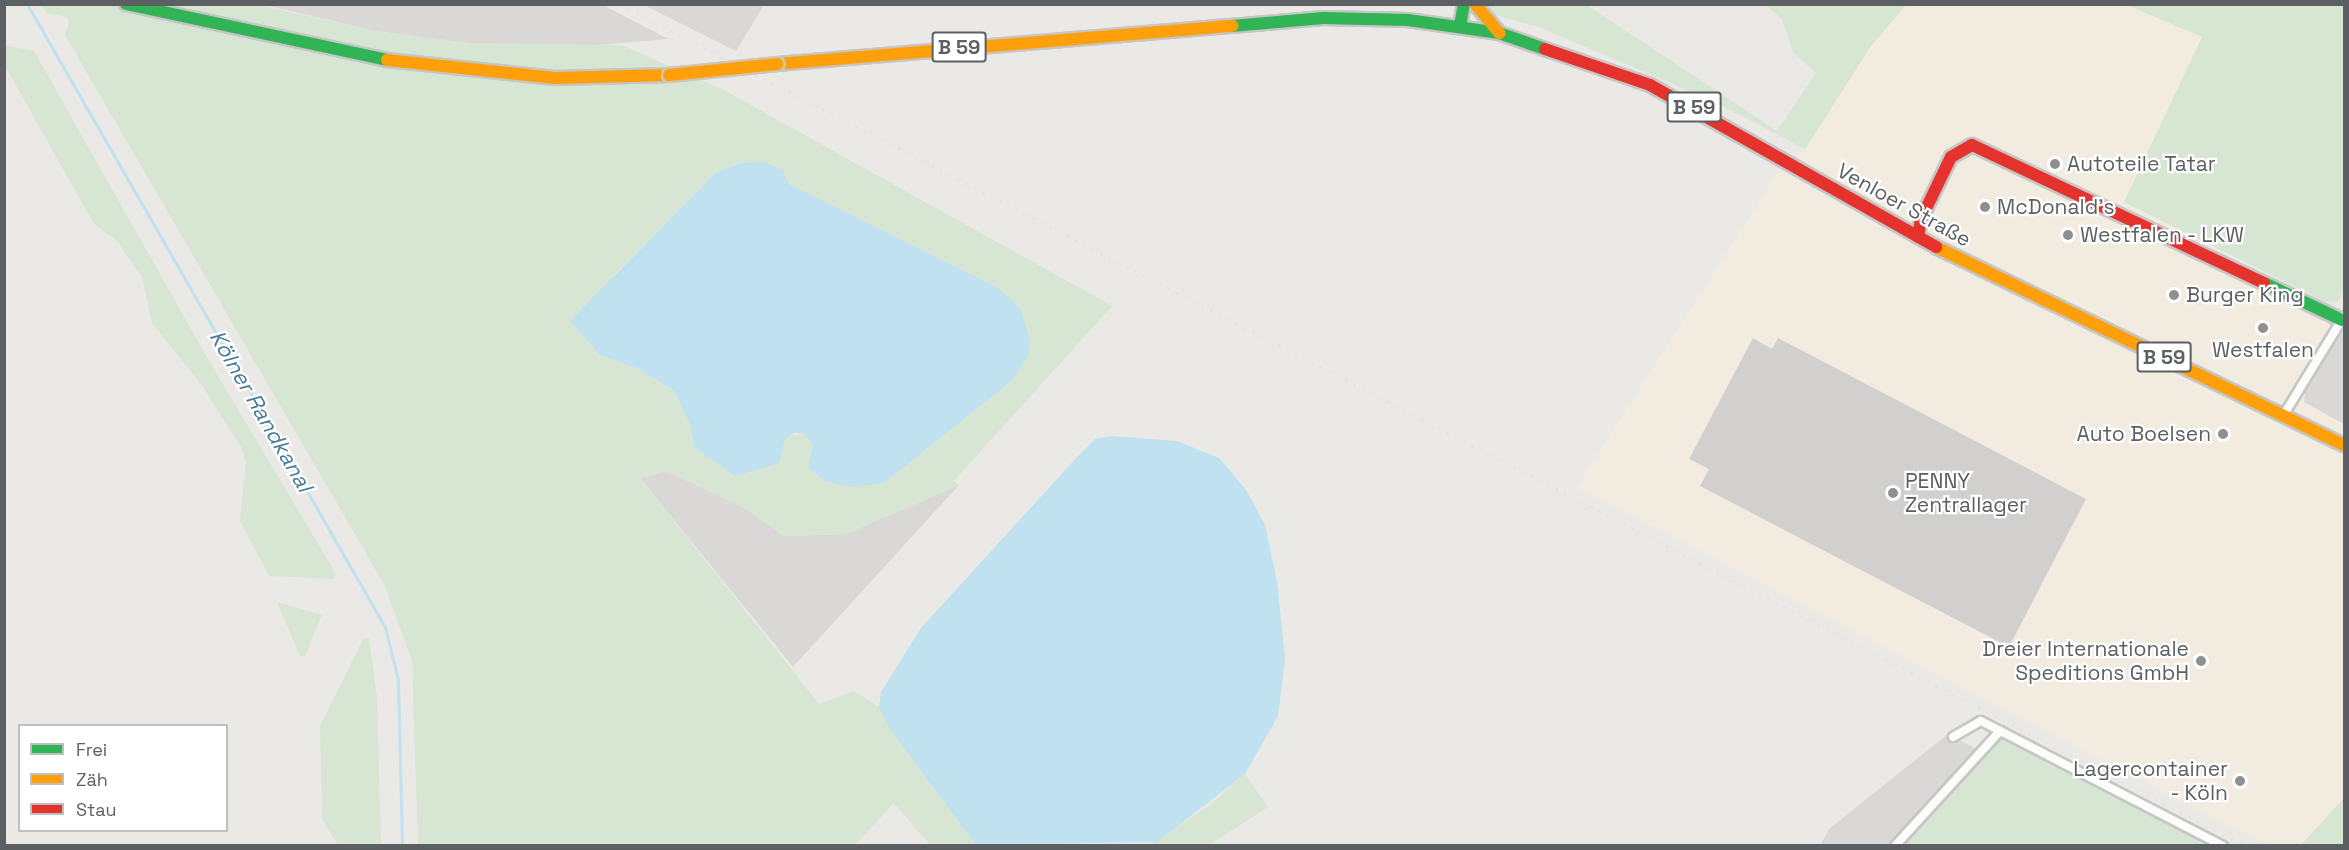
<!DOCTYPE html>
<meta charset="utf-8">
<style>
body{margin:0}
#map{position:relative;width:2349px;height:850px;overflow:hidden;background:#eae9e6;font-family:"Space Grotesk",sans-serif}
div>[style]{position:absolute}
.commercial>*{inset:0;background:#f2ece0}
.industrial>*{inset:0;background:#dad8d6}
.green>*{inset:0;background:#d7e5d3}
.water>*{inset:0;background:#bfe1f0}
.stream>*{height:3px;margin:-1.5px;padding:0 1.5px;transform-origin:1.5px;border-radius:1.5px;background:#bfe1f0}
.building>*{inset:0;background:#d1d0ce}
.roads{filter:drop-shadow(2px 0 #c5c6c5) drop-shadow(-2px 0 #c5c6c5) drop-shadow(0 2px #c5c6c5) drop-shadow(0 -2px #c5c6c5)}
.street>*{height:8px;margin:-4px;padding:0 4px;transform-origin:4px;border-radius:4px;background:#fcfcfb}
.fast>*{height:12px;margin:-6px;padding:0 6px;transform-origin:6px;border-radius:6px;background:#30b455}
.slow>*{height:12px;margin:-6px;padding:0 6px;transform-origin:6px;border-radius:6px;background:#ff9f0a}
.jam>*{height:12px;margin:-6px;padding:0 6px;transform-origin:6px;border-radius:6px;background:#e5322d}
.rail>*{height:3px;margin-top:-1.5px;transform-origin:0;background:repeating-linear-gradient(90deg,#e2e2e2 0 1.5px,transparent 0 9.5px)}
.bridges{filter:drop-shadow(2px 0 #cfc6b7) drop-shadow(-2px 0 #cfc6b7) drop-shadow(0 2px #cfc6b7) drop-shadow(0 -2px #cfc6b7)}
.slow-bridge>*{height:12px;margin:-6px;padding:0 6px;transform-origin:6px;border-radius:6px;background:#ff9f0a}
.dots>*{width:16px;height:16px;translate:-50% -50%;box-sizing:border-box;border:3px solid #fff;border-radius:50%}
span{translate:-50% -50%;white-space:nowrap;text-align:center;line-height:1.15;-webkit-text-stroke:4.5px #fff;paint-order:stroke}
.shield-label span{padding:2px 4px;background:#fff;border:2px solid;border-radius:4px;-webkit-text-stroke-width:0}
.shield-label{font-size:20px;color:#5c6062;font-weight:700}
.poi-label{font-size:21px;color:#5c6062}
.left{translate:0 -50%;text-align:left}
.right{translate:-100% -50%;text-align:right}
.street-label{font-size:21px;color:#5c6062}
.water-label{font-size:22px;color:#487b9c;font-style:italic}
.frame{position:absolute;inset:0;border:6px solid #5c6062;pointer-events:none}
.legend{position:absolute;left:18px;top:724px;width:210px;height:108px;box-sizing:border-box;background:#fff;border:2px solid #bebfc0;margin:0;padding:8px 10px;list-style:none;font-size:18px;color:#5c6062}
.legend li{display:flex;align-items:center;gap:12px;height:30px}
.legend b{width:30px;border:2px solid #bebfc0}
</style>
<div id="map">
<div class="commercial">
<i style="clip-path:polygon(1906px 5px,2127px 5px,2203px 37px,2124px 202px,2344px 313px,2344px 327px,2305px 392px,2304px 402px,2344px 424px,2344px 798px,2301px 845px,2271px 845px,2207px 815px,1577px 487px,1779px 171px,1805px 149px,1871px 46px)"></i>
</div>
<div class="industrial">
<i style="clip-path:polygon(265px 5px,603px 5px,668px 39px,565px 48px,468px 43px,375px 31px)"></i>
<i style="clip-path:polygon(644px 5px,764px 4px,764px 5px,736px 51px)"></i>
<i style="clip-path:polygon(2344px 327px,2344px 424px,2304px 402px,2305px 392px)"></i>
<i style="clip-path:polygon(667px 471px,746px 509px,784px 536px,846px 534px,959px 485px,793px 667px,640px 478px)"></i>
<i style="clip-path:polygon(1948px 734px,1984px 753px,1900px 845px,1820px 846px,1829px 829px)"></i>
</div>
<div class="green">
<i style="clip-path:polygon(evenodd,41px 5px,258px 5px,375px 31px,468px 43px,621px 45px,724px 90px,1112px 306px,954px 481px,959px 485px,846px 534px,784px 536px,746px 509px,667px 471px,640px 478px,819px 704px,854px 691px,879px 707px,976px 845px,930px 845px,894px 803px,855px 845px,418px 845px,412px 661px,385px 586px,65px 35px,69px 22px,66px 17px,47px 13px,41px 5px,766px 162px,783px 170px,789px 184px,998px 288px,924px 449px,884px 483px,813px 446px,805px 434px,694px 447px,690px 424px,674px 391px,639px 369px,600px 355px,614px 275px,715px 173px,741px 163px,766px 162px)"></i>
<i style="clip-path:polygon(1482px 5px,1587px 5px,1777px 131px,1816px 73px,1793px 52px,1782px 19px,1765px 5px,1906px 5px,1871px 46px,1805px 149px,1715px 102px,1539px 27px,1491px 14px)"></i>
<i style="clip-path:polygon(2127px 5px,2344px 5px,2344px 289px,2338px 301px,2326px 302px,2124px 202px,2202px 37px)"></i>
<i style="clip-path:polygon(4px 45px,34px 51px,208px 359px,336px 574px,333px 579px,269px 576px,240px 521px,246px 462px,241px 447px,201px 384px,152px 323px,142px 277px,117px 241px,94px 224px,5px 66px)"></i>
<i style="clip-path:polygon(277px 602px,322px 615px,305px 656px,300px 656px)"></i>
<i style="clip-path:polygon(369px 638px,377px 697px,381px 845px,338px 845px,322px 819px,320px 726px,363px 639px)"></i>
<i style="clip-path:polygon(1999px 738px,2215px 845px,1901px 846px)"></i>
<i style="clip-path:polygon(1245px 774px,1268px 807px,1209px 845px,1147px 846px,1210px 805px)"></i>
<i style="clip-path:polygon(2344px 798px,2344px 845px,2301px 845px)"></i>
</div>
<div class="water">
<i style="clip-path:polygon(741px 163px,766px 162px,783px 170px,789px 184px,998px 288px,1020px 308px,1030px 340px,1028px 356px,1011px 381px,884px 483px,852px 487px,824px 481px,808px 467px,813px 446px,805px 434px,794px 433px,785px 439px,779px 463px,735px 476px,694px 447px,690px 424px,674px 391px,639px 369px,600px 355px,570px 321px,715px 173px)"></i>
<i style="clip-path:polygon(1111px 436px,1177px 441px,1219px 458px,1246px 490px,1265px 525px,1277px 581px,1285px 659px,1278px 716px,1245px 774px,1157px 842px,976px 845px,888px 726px,879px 707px,881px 692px,921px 628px,1079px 455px,1095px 439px)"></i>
</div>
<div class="stream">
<i style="left:27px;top:4px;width:719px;rotate:60.12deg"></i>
<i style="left:385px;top:627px;width:55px;rotate:76.2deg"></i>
<i style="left:398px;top:680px;width:166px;rotate:88.6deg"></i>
</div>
<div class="building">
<i style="clip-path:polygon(1753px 338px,1772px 349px,1778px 338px,2086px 499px,2009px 647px,1700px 486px,1709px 469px,1689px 459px)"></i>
</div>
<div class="roads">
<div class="street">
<i style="left:2283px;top:416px;width:117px;rotate:-58.6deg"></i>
<i style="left:1953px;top:737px;width:32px;rotate:-30deg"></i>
<i style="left:1981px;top:721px;width:272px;rotate:27.3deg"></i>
<i style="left:1895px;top:846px;width:156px;rotate:-47.6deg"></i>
</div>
<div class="fast">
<i style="left:126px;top:4px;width:267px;rotate:12.1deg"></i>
<i style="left:1232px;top:26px;width:92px;rotate:-5deg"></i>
<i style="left:1324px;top:18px;width:84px;rotate:1.4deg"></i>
<i style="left:1408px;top:20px;width:92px;rotate:8.1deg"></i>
<i style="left:1499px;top:33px;width:49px;rotate:19.2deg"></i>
<i style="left:1460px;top:26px;width:22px;rotate:-80deg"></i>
<i style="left:2264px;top:283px;width:86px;rotate:25.4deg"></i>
</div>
<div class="slow">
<i style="left:1475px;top:4px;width:38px;rotate:50deg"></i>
<i style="left:387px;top:60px;width:169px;rotate:6.1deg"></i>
<i style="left:555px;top:78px;width:114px;rotate:-1.5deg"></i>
<i style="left:777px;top:64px;width:457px;rotate:-4.8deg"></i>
<i style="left:1936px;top:247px;width:454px;rotate:25.9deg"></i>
</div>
<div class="jam">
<i style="left:1545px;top:49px;width:111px;rotate:18.9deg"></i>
<i style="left:1650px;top:85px;width:329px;rotate:29.5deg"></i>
<i style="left:1918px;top:237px;width:18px;rotate:-81deg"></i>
<i style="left:1921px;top:219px;width:69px;rotate:-64.2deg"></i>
<i style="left:1951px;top:157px;width:24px;rotate:-30deg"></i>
<i style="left:1972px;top:145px;width:323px;rotate:25.3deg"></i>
</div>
</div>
<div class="rail">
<i style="left:620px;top:4px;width:1831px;rotate:27.38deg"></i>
</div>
<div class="bridges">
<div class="slow-bridge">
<i style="left:669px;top:75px;width:109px;rotate:-5.8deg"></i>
</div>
</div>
<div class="dots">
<i style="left:2055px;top:164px;background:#8e9090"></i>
<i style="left:1985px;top:207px;background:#8e9090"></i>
<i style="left:2068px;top:235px;background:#8e9090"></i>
<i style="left:2174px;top:295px;background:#8e9090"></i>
<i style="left:2263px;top:328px;background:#8e9090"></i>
<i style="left:2223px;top:434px;background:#8e9090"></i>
<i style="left:1893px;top:493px;background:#8e9090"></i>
<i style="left:2201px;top:661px;background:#8e9090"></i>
<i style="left:2240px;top:781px;background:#8e9090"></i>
</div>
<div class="shield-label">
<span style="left:959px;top:47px">B 59</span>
<span style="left:1694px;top:107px">B 59</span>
<span style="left:2164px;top:357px">B 59</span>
</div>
<div class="poi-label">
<span class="left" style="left:2067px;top:164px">Autoteile Tatar</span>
<span class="left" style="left:1997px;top:207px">McDonald's</span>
<span class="left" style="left:2080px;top:235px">Westfalen - LKW</span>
<span class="left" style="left:2186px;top:295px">Burger King</span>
<span style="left:2263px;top:350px">Westfalen</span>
<span class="right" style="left:2211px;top:434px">Auto Boelsen</span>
<span class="left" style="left:1905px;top:493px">PENNY<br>Zentrallager</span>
<span class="right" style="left:2189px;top:661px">Dreier Internationale<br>Speditions GmbH</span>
<span class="right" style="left:2228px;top:781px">Lagercontainer<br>- Köln</span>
</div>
<div class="street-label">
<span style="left:1904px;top:205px;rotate:29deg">Venloer Straße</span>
</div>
<div class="water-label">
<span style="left:261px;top:411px;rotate:60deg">Kölner Randkanal</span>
</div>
<div class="frame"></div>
<ul class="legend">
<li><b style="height:8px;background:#30b455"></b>Frei</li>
<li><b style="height:8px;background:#ff9f0a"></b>Zäh</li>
<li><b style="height:8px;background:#e5322d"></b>Stau</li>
</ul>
</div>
